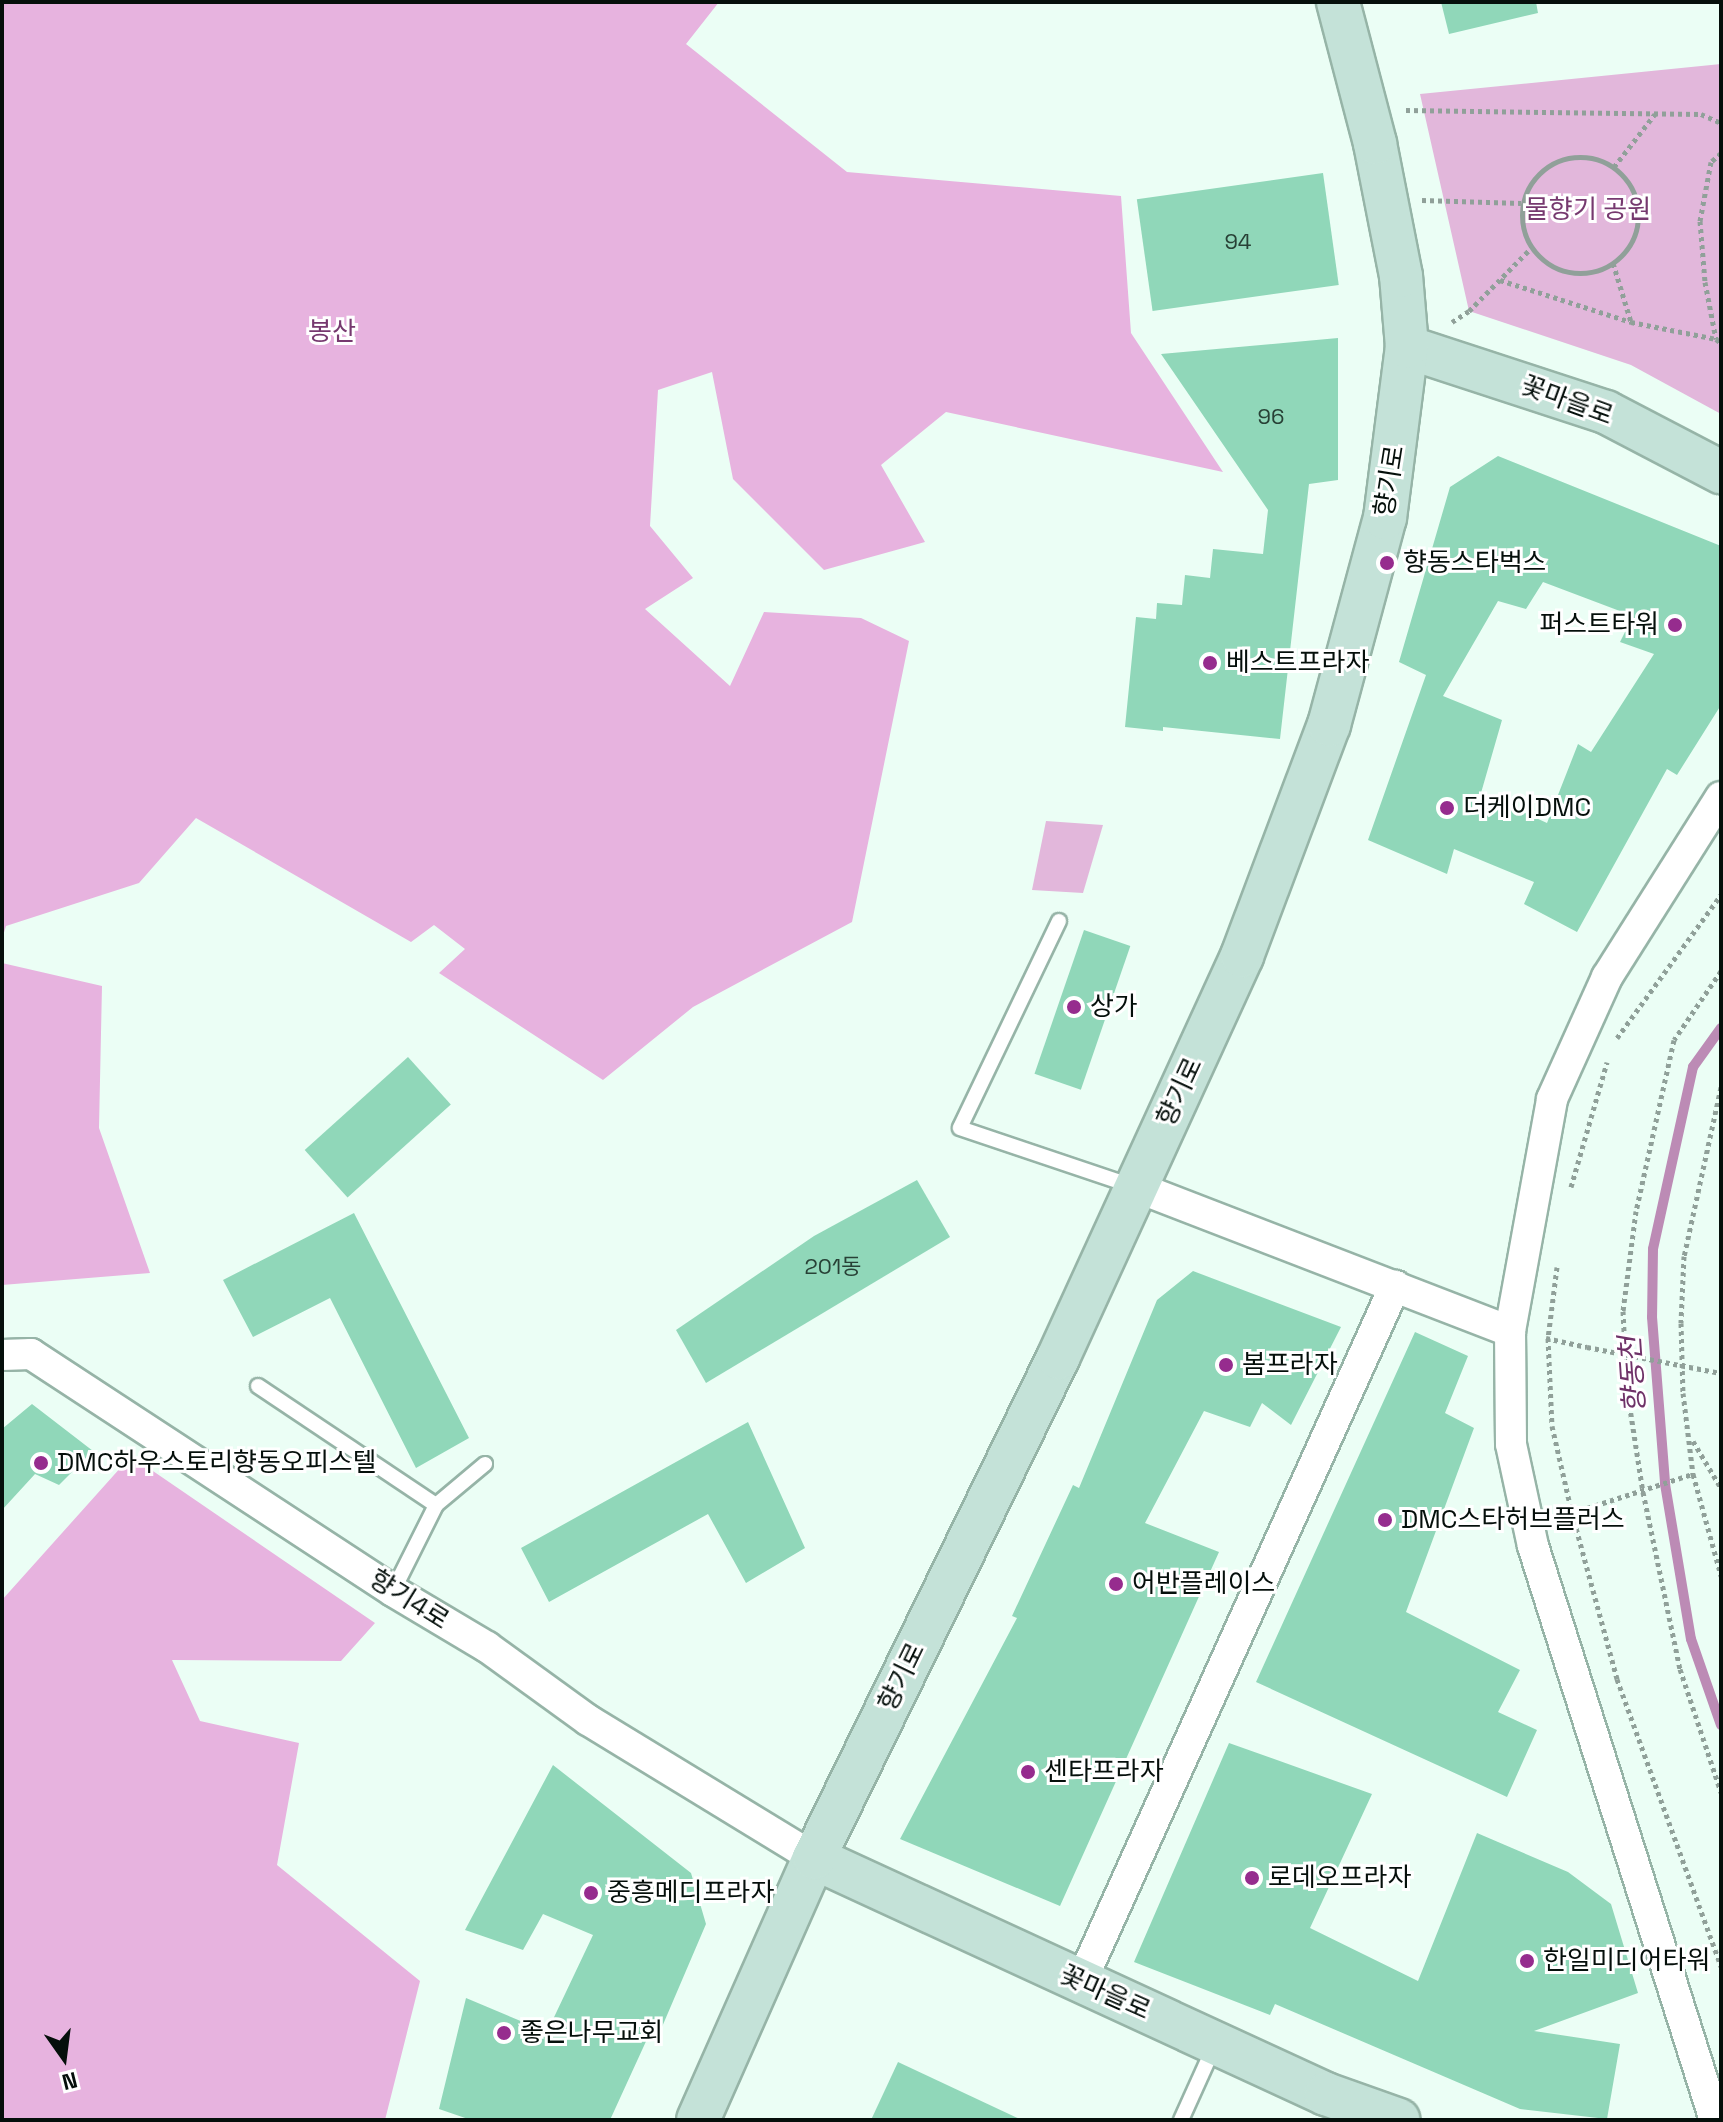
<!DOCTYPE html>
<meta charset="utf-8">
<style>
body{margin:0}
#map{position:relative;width:1723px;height:2122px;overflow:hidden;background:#ebfef5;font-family:"Space Grotesk","Noto Sans KR",sans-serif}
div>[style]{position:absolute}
.green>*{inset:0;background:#e2b7db}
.forest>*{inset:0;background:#e7b3df}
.stream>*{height:10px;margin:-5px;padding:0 5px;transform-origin:5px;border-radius:5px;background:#bc8bb5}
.building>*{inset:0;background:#90d7b9;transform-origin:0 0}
.path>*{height:5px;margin-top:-2.5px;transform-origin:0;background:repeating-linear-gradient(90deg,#90a099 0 4px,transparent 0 8px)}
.path>.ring{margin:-2.5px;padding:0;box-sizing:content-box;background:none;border:5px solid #90a099;border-radius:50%}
.roads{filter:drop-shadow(2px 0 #96b4a7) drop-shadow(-2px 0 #96b4a7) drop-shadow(0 2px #96b4a7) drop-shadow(0 -2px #96b4a7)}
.lane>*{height:14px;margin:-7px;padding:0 7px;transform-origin:7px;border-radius:7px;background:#fff}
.street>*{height:30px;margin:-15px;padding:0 15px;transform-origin:15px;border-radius:15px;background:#fff}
.secondary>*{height:42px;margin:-21px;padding:0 21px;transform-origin:21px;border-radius:21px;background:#c4e2d8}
.path-bridge>*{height:5px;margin-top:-2.5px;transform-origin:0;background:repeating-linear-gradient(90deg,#90a099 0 4px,transparent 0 8px)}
.dots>*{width:22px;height:22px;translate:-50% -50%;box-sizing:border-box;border:4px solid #fff;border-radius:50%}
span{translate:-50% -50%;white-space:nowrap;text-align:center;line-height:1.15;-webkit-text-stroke:6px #fff;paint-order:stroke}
.number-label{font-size:22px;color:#284136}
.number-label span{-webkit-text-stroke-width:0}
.park-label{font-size:26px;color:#76396f}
.street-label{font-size:26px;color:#050f0b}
.poi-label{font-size:26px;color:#050f0b}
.left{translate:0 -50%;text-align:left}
.right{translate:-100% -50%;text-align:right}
.water-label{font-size:28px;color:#6f3268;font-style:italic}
.frame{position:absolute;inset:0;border:4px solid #050f0b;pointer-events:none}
.north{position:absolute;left:24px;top:2018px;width:80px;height:80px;-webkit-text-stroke:6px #fff;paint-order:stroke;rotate:166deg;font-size:22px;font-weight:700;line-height:32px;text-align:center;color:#050f0b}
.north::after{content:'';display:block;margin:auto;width:28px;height:36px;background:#050f0b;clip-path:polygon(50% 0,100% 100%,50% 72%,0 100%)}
</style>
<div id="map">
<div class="green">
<i style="clip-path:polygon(1721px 64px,1721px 414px,1631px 365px,1469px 311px,1420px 94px)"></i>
<i style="clip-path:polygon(1046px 821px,1103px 825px,1083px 893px,1032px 890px)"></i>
</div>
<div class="forest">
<i style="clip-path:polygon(2px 2px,719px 2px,686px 44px,847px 172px,1121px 196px,1131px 333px,1223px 472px,946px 412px,881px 465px,925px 542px,824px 570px,733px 479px,712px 372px,658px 390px,650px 526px,693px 578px,645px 609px,730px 686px,764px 612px,861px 618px,909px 641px,852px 922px,693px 1007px,603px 1080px,439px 973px,465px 949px,434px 925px,411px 942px,196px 818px,139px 883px,6px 926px,2px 939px)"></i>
<i style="clip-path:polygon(2px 963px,102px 986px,99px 1128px,150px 1273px,2px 1285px)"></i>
<i style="clip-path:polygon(131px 1456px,375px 1623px,341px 1661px,172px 1660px,200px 1721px,299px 1743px,277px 1865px,420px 1981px,385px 2120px,2px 2120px,2px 1600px)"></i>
</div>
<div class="stream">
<i style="left:1721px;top:1028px;width:48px;rotate:125.7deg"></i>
<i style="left:1693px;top:1067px;width:186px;rotate:102.4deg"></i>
<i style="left:1653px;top:1249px;width:68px;rotate:90.8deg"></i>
<i style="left:1652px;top:1317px;width:168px;rotate:85.5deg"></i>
<i style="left:1665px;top:1484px;width:157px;rotate:80.5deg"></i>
<i style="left:1691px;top:1639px;width:91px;rotate:70.8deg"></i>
</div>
<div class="building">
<i style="clip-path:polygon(1441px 2px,1536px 2px,1538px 13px,1449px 34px)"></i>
<i style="left:1323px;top:173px;width:113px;height:188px;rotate:82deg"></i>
<i style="clip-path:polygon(1338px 338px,1338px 480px,1309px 484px,1280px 739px,1163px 727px,1163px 731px,1125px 727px,1136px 617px,1156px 619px,1157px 603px,1182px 605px,1185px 575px,1210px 578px,1213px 549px,1263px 554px,1268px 510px,1161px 354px)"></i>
<i style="clip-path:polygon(evenodd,1498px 456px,1721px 546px,1721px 705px,1677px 775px,1667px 769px,1577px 932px,1524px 904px,1534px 882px,1454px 849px,1447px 874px,1368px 840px,1426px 675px,1399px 662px,1450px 487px,1498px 456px,1543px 582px,1633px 616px,1620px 642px,1654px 654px,1591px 752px,1578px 744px,1547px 823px,1481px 793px,1502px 720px,1443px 696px,1498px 601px,1526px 609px,1543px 582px)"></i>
<i style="left:1084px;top:930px;width:49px;height:152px;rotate:19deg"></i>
<i style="left:408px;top:1057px;width:64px;height:139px;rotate:48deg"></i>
<i style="clip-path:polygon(917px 1180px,950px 1237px,706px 1383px,676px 1330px,814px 1236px)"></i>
<i style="clip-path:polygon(354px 1213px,469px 1438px,416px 1468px,330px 1298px,253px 1337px,223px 1280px)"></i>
<i style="clip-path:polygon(1193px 1271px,1341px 1327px,1291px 1425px,1262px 1403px,1250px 1427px,1204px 1411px,1145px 1523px,1219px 1552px,1060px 1906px,900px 1839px,1017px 1618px,1012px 1616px,1073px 1485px,1079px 1488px,1157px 1300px)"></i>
<i style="clip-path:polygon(1415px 1332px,1468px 1356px,1445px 1413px,1474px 1428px,1406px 1612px,1520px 1670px,1498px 1712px,1537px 1730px,1507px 1797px,1256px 1682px)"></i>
<i style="clip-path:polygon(32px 1404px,93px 1451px,59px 1485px,35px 1474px,2px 1510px,2px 1429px)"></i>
<i style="clip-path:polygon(748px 1422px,805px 1548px,746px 1583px,708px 1514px,549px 1602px,521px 1548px)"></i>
<i style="clip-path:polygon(1229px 1743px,1372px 1794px,1310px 1928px,1418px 1981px,1477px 1833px,1568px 1872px,1611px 1904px,1638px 1993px,1534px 2031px,1620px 2044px,1607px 2119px,1520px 2109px,1275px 2004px,1270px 2015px,1134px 1962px)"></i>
<i style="clip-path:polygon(553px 1765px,691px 1873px,706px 1924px,656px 2041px,648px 2037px,610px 2120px,471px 2120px,439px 2109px,466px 1998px,547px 2032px,593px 1935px,543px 1914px,523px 1950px,465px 1930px)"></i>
<i style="clip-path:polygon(898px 2062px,1022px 2120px,871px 2120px)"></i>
</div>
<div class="path">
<i style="left:1406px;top:110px;width:295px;rotate:0.8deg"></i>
<i style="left:1701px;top:114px;width:22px;rotate:24deg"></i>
<i style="left:1721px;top:153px;width:13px;rotate:138deg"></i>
<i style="left:1711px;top:162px;width:60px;rotate:100.6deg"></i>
<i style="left:1700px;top:221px;width:61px;rotate:85.3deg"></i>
<i style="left:1705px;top:282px;width:58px;rotate:79.1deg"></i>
<i style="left:1716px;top:339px;width:6px;rotate:39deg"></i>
<i class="ring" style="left:1522px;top:157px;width:111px;height:111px"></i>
<i style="left:1614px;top:167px;width:67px;rotate:-52.3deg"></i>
<i style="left:1422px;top:200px;width:99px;rotate:1.7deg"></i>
<i style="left:1613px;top:263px;width:62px;rotate:73deg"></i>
<i style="left:1500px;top:280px;width:138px;rotate:17.8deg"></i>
<i style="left:1631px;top:322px;width:87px;rotate:11.3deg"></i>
<i style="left:1452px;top:322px;width:20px;rotate:-33deg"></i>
<i style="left:1469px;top:311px;width:91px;rotate:-45.4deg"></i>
<i style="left:1721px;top:971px;width:83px;rotate:124.3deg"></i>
<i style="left:1674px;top:1040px;width:175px;rotate:102.5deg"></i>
<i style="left:1636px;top:1211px;width:101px;rotate:97.4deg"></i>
<i style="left:1623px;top:1311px;width:78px;rotate:87.1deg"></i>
<i style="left:1627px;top:1389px;width:104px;rotate:81.2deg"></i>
<i style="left:1643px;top:1492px;width:181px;rotate:78.2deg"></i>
<i style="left:1680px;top:1669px;width:130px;rotate:71.6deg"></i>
<i style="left:1617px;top:1038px;width:177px;rotate:-54deg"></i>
<i style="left:1721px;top:1087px;width:173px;rotate:102.3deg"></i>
<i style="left:1684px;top:1256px;width:67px;rotate:92.6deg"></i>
<i style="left:1681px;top:1323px;width:70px;rotate:88.4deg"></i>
<i style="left:1683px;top:1393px;width:82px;rotate:83deg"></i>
<i style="left:1693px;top:1474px;width:106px;rotate:74.6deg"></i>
<i style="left:1571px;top:1187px;width:130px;rotate:-73.9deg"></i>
<i style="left:1557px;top:1267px;width:72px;rotate:97.2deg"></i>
<i style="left:1548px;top:1338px;width:88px;rotate:87.4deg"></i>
<i style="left:1552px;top:1426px;width:89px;rotate:77.1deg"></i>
<i style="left:1572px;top:1513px;width:172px;rotate:74.8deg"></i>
<i style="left:1617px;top:1679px;width:306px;rotate:70.1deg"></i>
<i style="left:1546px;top:1338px;width:42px;rotate:12.4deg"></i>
<i style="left:1693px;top:1441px;width:55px;rotate:59.2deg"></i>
<i style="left:1572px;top:1513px;width:127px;rotate:-17.9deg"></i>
</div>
<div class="roads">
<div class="lane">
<i style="left:1059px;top:921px;width:229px;rotate:115.6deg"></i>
<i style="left:960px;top:1128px;width:182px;rotate:18.6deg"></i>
<i style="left:258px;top:1386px;width:214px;rotate:33.8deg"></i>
<i style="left:393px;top:1591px;width:96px;rotate:-63.4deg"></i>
<i style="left:436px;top:1505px;width:64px;rotate:-39.9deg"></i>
<i style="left:1181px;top:2120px;width:80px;rotate:-65.7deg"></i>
</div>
<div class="street">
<i style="left:1136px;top:1187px;width:401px;rotate:21.1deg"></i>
<i style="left:2px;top:1355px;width:29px;rotate:-2deg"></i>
<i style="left:31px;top:1354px;width:433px;rotate:33.2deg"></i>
<i style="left:393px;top:1591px;width:109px;rotate:30.8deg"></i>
<i style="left:487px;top:1647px;width:125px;rotate:35.9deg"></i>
<i style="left:588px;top:1720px;width:265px;rotate:31.4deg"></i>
<i style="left:1081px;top:1982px;width:764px;rotate:-65.72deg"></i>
<i style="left:1715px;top:2120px;width:602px;rotate:-107.59deg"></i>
<i style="left:1533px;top:1546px;width:104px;rotate:-102.2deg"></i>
<i style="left:1511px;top:1444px;width:113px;rotate:-90.5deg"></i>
<i style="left:1510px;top:1331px;width:236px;rotate:-79.7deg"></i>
<i style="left:1552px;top:1099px;width:134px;rotate:-65.7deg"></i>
<i style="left:1607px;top:977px;width:213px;rotate:-57.7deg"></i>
</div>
<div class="secondary">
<i style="left:1407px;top:347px;width:209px;rotate:18.1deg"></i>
<i style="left:1606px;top:412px;width:130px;rotate:27.6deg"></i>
<i style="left:814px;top:1858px;width:564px;rotate:24.75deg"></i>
<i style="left:1326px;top:2094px;width:77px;rotate:19.6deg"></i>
<i style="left:698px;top:2120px;width:287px;rotate:-66.1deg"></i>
<i style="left:814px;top:1858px;width:556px;rotate:-63.99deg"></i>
<i style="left:1058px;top:1358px;width:442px;rotate:-65.4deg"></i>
<i style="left:1242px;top:956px;width:247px;rotate:-69.4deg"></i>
<i style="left:1329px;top:725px;width:214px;rotate:-74.9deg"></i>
<i style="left:1385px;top:518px;width:172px;rotate:-82.7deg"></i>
<i style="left:1407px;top:347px;width:71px;rotate:-94.8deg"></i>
<i style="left:1401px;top:276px;width:136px;rotate:-101.1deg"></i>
<i style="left:1375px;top:143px;width:146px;rotate:-104.7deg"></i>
</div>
</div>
<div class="path-bridge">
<i style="left:1587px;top:1347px;width:136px;rotate:11deg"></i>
</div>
<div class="dots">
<i style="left:1387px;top:563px;background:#962c8e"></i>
<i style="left:1675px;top:625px;background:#962c8e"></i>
<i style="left:1210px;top:663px;background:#962c8e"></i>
<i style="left:1447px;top:808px;background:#962c8e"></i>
<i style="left:1074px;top:1007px;background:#962c8e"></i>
<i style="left:1226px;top:1365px;background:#962c8e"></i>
<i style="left:41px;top:1463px;background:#962c8e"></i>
<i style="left:1385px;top:1520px;background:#962c8e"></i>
<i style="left:1116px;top:1584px;background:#962c8e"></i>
<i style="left:1028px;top:1772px;background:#962c8e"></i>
<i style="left:1252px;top:1878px;background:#962c8e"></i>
<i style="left:591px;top:1893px;background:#962c8e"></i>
<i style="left:1527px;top:1961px;background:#962c8e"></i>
<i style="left:504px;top:2033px;background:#962c8e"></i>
</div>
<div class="number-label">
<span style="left:1238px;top:242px">94</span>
<span style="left:1271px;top:417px">96</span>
<span style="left:833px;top:1267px">201동</span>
</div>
<div class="park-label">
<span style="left:1588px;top:210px">물향기 공원</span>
<span style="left:332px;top:332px">봉산</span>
</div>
<div class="street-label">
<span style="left:1567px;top:401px;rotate:20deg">꽃마을로</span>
<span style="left:1390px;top:481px;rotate:-81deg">향기로</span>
<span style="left:1180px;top:1092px;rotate:-65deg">향기로</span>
<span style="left:409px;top:1600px;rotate:32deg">향기4로</span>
<span style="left:902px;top:1677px;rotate:-64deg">향기로</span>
<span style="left:1105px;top:1993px;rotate:24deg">꽃마을로</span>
</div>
<div class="poi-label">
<span class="left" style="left:1403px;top:563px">향동스타벅스</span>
<span class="right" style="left:1659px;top:625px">퍼스트타워</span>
<span class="left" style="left:1226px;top:663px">베스트프라자</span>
<span class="left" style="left:1463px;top:808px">더케이DMC</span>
<span class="left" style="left:1090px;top:1007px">상가</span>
<span class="left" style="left:1242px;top:1365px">봄프라자</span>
<span class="left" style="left:57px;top:1463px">DMC하우스토리향동오피스텔</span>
<span class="left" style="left:1401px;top:1520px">DMC스타허브플러스</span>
<span class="left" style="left:1132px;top:1584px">어반플레이스</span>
<span class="left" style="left:1044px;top:1772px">센타프라자</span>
<span class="left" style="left:1268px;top:1878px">로데오프라자</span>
<span class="left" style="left:607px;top:1893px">중흥메디프라자</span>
<span class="left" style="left:1543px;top:1961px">한일미디어타워</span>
<span class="left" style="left:520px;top:2033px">좋은나무교회</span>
</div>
<div class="water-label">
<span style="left:1632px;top:1375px;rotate:-94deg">향동천</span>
</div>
<div class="frame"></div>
<div class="north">N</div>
</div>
